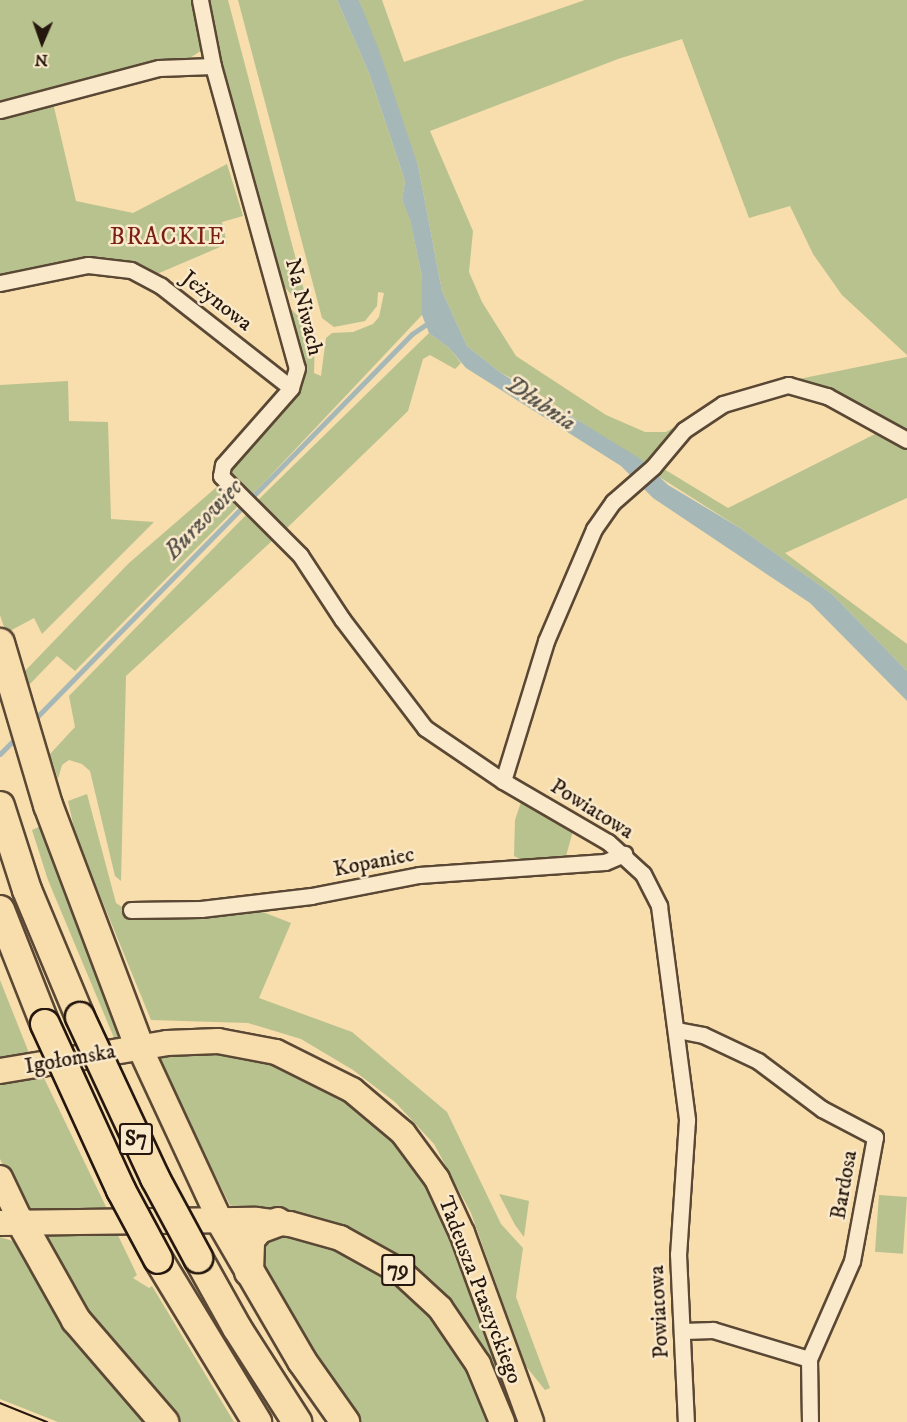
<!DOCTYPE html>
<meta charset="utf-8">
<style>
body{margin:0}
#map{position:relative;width:907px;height:1422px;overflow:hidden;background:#f8ddad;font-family:"IM FELL DW Pica",serif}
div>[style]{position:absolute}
.green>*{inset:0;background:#b8c28e;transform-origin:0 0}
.water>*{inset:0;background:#a5b8b7}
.stream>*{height:4.5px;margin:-2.25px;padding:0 2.25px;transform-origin:2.25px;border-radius:2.25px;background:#a5b8b7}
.roads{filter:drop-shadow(2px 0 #5a4835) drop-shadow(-2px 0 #5a4835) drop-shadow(0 2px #5a4835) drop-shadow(0 -2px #5a4835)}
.street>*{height:15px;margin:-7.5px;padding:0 7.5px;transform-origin:7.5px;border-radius:7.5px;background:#fae9ca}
.primary>*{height:24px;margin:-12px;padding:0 12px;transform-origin:12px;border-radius:12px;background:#f8ddad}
.highway>*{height:28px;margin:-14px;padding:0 14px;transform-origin:14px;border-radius:14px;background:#f8ddad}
.tram>*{height:1.5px;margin:-0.75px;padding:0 0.75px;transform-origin:0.75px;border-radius:0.75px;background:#25170d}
.bridges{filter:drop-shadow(2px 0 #25170d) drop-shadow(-2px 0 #25170d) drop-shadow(0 2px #25170d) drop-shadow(0 -2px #25170d)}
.highway-bridge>*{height:28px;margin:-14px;padding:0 14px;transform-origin:14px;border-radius:14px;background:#f8ddad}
span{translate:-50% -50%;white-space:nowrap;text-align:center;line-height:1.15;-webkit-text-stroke:5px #fae9ca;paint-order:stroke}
.shield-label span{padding:2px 4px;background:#fae9ca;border:2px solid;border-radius:4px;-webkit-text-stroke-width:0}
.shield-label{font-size:21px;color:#25170d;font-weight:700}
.street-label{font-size:22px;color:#25170d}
.neighbourhood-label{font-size:24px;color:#7a1f14;letter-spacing:1.5px}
.water-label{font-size:24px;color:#524f48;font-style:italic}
.north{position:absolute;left:12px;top:12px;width:60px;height:60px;-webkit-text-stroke:4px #fae9ca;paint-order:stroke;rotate:182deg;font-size:16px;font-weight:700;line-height:24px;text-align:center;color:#25170d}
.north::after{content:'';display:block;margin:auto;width:21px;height:27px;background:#25170d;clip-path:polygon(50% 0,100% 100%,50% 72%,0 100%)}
</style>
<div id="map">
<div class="green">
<i style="clip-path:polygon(0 0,191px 0,202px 50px,187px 60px,0 102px)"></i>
<i style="clip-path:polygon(205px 0,228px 0,311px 317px,283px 285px,217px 57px)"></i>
<i style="clip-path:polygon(238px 0,337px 0,369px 73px,405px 181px,402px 200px,410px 218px,422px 277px,422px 315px,252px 495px,229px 473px,234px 463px,295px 393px,303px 364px,289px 307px,315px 333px,314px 373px,321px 376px,326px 338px,332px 333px,353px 332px,373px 324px,379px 317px,384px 293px,378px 292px,377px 306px,365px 321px,334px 327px,322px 318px)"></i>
<i style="clip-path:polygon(359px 0,382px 0,404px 62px,585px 0,907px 0,907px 355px,842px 295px,813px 254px,790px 206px,749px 218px,682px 39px,618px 59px,430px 131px,473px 231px,469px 272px,482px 302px,516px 356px,606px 415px,645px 432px,666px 432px,709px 407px,647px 467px,527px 386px,501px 373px,467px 346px,442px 291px,418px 165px)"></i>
<i style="clip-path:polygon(53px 103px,76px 201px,133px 213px,227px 164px,243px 216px,222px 222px,227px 244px,157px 274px,130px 264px,0 279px,0 117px)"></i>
<i style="clip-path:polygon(429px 333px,449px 348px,461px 363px,455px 369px,430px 355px,423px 359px,408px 411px,287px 528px,257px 501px)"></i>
<i style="clip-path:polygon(907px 357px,907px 434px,785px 380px,804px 378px)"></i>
<i style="clip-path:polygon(68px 381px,69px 421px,108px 422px,111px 519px,154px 522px,42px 634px,34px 618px,6px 633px,0 615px,0 385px)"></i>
<i style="clip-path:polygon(883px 430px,907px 444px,907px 498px,785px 553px,907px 644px,907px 671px,832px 594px,740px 528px,653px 473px,659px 466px,728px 508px)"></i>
<i style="clip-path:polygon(219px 485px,237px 507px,75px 671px,57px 656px,28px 686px,24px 672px,129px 563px)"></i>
<i style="clip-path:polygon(246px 515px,274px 539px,126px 676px,121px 881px,115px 876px,90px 771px,82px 764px,69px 760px,62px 765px,58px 779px,50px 754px,75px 727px,69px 696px)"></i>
<i style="clip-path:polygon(87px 794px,116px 903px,137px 917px,253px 908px,291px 923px,259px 998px,352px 1032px,447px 1112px,501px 1224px,523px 1248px,516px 1297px,550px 1388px,545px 1390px,525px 1365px,471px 1213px,434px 1144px,395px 1102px,353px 1070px,301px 1039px,248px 1023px,151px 1020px,76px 837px,68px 801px)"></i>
<i style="clip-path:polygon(521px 802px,573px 831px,566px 856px,520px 859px,514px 856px,515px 820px)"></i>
<i style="clip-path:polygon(43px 825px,126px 1035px,117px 1045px,48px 880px,32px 830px)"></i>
<i style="clip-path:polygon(0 980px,31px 1058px,0 1063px)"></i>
<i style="clip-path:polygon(221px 1052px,282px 1065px,344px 1094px,410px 1155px,442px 1208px,521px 1422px,511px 1422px,432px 1286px,230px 1205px,158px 1062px,166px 1055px)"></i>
<i style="clip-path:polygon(43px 1076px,109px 1213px,31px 1209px,21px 1202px,0 1159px,0 1080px)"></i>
<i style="clip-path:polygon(499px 1194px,529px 1201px,524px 1237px,515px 1225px)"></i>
<i style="left:879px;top:1195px;width:28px;height:57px;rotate:4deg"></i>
<i style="clip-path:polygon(115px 1229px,137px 1275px,133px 1278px,149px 1288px,152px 1286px,234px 1422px,175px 1422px,96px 1334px,36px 1231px)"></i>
<i style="clip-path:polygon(275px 1232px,333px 1245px,406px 1287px,460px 1348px,489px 1422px,357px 1422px,258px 1268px,257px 1246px)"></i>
<i style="clip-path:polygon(0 1237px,19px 1243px,151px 1422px,58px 1422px,0 1399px)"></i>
</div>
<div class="water">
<i style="clip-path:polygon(337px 0,359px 0,379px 50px,418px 165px,442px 291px,467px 346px,501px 373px,639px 458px,668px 485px,740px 528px,832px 594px,907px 671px,907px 701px,810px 603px,653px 498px,621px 466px,466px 368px,449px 348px,429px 333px,422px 315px,422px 277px,410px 219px,402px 200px,405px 181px,369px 73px)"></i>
</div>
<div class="stream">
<i style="left:34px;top:720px;width:540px;rotate:-45.6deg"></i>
<i style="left:412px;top:334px;width:22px;rotate:-34deg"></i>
<i style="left:0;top:754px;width:24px;rotate:-45deg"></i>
</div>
<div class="roads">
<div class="street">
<i style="left:200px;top:0;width:67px;rotate:78.9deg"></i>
<i style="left:213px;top:66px;width:313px;rotate:74.5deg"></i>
<i style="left:297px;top:368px;width:21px;rotate:107deg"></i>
<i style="left:291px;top:388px;width:103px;rotate:131.4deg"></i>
<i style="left:223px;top:465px;width:11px;rotate:100deg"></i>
<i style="left:221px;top:476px;width:112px;rotate:45deg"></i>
<i style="left:300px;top:555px;width:77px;rotate:56.7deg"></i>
<i style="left:342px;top:619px;width:137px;rotate:52.7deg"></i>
<i style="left:425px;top:728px;width:94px;rotate:34.2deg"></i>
<i style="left:503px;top:781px;width:121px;rotate:30.2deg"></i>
<i style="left:608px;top:842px;width:47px;rotate:42.4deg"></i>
<i style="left:643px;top:874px;width:36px;rotate:63deg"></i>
<i style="left:659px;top:906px;width:216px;rotate:82.5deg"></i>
<i style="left:687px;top:1120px;width:134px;rotate:93.8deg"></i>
<i style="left:678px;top:1254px;width:168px;rotate:87.3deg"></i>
<i style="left:0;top:110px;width:164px;rotate:-14.8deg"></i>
<i style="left:159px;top:68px;width:54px;rotate:-2.1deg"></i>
<i style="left:0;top:283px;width:90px;rotate:-11.6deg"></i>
<i style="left:88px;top:265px;width:43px;rotate:6.6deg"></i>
<i style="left:131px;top:270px;width:34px;rotate:28deg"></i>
<i style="left:161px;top:286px;width:165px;rotate:38.1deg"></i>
<i style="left:503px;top:781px;width:146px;rotate:-72.9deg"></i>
<i style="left:546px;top:641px;width:122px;rotate:-66.8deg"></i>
<i style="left:594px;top:529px;width:33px;rotate:-55deg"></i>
<i style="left:613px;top:502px;width:53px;rotate:-41.2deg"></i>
<i style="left:653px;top:467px;width:48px;rotate:-50deg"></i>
<i style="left:684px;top:430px;width:47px;rotate:-33.7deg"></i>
<i style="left:723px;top:404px;width:68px;rotate:-16.3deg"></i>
<i style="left:788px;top:385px;width:41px;rotate:15.8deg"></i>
<i style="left:827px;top:396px;width:91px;rotate:28.8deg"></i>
<i style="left:131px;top:910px;width:70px;rotate:-0.8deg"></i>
<i style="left:201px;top:909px;width:111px;rotate:-6.7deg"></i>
<i style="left:311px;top:896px;width:110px;rotate:-11deg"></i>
<i style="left:419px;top:875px;width:186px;rotate:-4deg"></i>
<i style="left:605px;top:862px;width:21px;rotate:-23deg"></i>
<i style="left:677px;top:1030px;width:26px;rotate:11deg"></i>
<i style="left:703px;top:1035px;width:61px;rotate:25.3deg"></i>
<i style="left:758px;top:1061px;width:80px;rotate:36.9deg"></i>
<i style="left:822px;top:1109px;width:60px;rotate:27.8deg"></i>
<i style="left:875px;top:1137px;width:126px;rotate:100.5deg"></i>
<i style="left:852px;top:1261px;width:107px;rotate:113.7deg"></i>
<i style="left:809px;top:1359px;width:63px;rotate:89.1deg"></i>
<i style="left:683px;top:1331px;width:30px;rotate:-2deg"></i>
<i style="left:713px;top:1330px;width:100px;rotate:16.8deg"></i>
</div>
<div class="primary">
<i style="left:140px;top:1048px;width:190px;rotate:65.1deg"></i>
<i style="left:0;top:1071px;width:169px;rotate:-9.5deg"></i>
<i style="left:167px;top:1043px;width:51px;rotate:-2.2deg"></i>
<i style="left:218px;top:1041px;width:59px;rotate:10.7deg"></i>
<i style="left:276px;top:1052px;width:85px;rotate:26.6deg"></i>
<i style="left:352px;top:1090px;width:67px;rotate:40.1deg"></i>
<i style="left:403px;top:1133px;width:57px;rotate:53.5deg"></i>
<i style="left:437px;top:1179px;width:60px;rotate:65.2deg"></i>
<i style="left:462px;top:1233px;width:201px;rotate:69.9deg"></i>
<i style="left:0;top:1178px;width:49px;rotate:64.5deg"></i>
<i style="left:0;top:1223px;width:256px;rotate:-0.7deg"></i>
<i style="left:256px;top:1220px;width:34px;rotate:7deg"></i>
<i style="left:290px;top:1224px;width:52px;rotate:15.6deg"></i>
<i style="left:340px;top:1238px;width:70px;rotate:29.1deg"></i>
<i style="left:401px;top:1272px;width:53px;rotate:42.7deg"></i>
<i style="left:440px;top:1308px;width:68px;rotate:55.8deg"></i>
<i style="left:478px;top:1364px;width:63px;rotate:67.5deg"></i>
</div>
<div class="highway">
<i style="left:0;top:643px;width:169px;rotate:73.5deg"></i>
<i style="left:48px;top:805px;width:260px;rotate:69.3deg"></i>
<i style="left:0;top:806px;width:88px;rotate:72.2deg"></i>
<i style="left:27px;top:890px;width:138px;rotate:67.3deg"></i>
<i style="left:0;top:910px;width:123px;rotate:68.5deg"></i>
<i style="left:220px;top:1220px;width:163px;rotate:59.8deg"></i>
<i style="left:302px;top:1361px;width:75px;rotate:54.8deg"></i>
<i style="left:21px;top:1222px;width:112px;rotate:60.7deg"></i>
<i style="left:76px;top:1320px;width:135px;rotate:49.2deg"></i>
<i style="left:198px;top:1258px;width:80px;rotate:60.9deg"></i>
<i style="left:237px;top:1328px;width:112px;rotate:57.4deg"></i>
<i style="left:158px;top:1259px;width:191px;rotate:58.7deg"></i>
<i style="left:249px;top:1272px;width:32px;rotate:-88deg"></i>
<i style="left:250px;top:1240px;width:14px;rotate:-51deg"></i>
<i style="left:259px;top:1229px;width:20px;rotate:-20deg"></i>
</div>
</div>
<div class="tram">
<i style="left:0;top:1403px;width:51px;rotate:22deg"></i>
</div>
<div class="bridges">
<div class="highway-bridge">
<i style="left:80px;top:1017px;width:178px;rotate:65deg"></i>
<i style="left:155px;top:1178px;width:91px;rotate:61.7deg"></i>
<i style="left:45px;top:1024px;width:183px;rotate:65.4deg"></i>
<i style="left:121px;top:1190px;width:78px;rotate:61.8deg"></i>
</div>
</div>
<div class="shield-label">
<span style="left:136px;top:1139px">S7</span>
<span style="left:398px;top:1270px">79</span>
</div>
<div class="street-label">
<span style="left:217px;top:301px;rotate:38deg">Jeżynowa</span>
<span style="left:304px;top:307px;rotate:76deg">Na Niwach</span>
<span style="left:592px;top:809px;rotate:32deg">Powiatowa</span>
<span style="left:374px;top:862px;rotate:-11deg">Kopaniec</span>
<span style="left:70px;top:1059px;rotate:-10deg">Igołomska</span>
<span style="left:844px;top:1185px;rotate:-80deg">Bardosa</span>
<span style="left:480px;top:1290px;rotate:69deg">Tadeusza Ptaszyckiego</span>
<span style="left:659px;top:1312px;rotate:-93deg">Powiatowa</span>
</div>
<div class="neighbourhood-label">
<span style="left:168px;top:238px">BRACKIE</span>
</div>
<div class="water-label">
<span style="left:540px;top:404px;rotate:34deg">Dłubnia</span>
<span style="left:204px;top:520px;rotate:-46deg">Burzowiec</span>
</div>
<div class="north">N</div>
</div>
